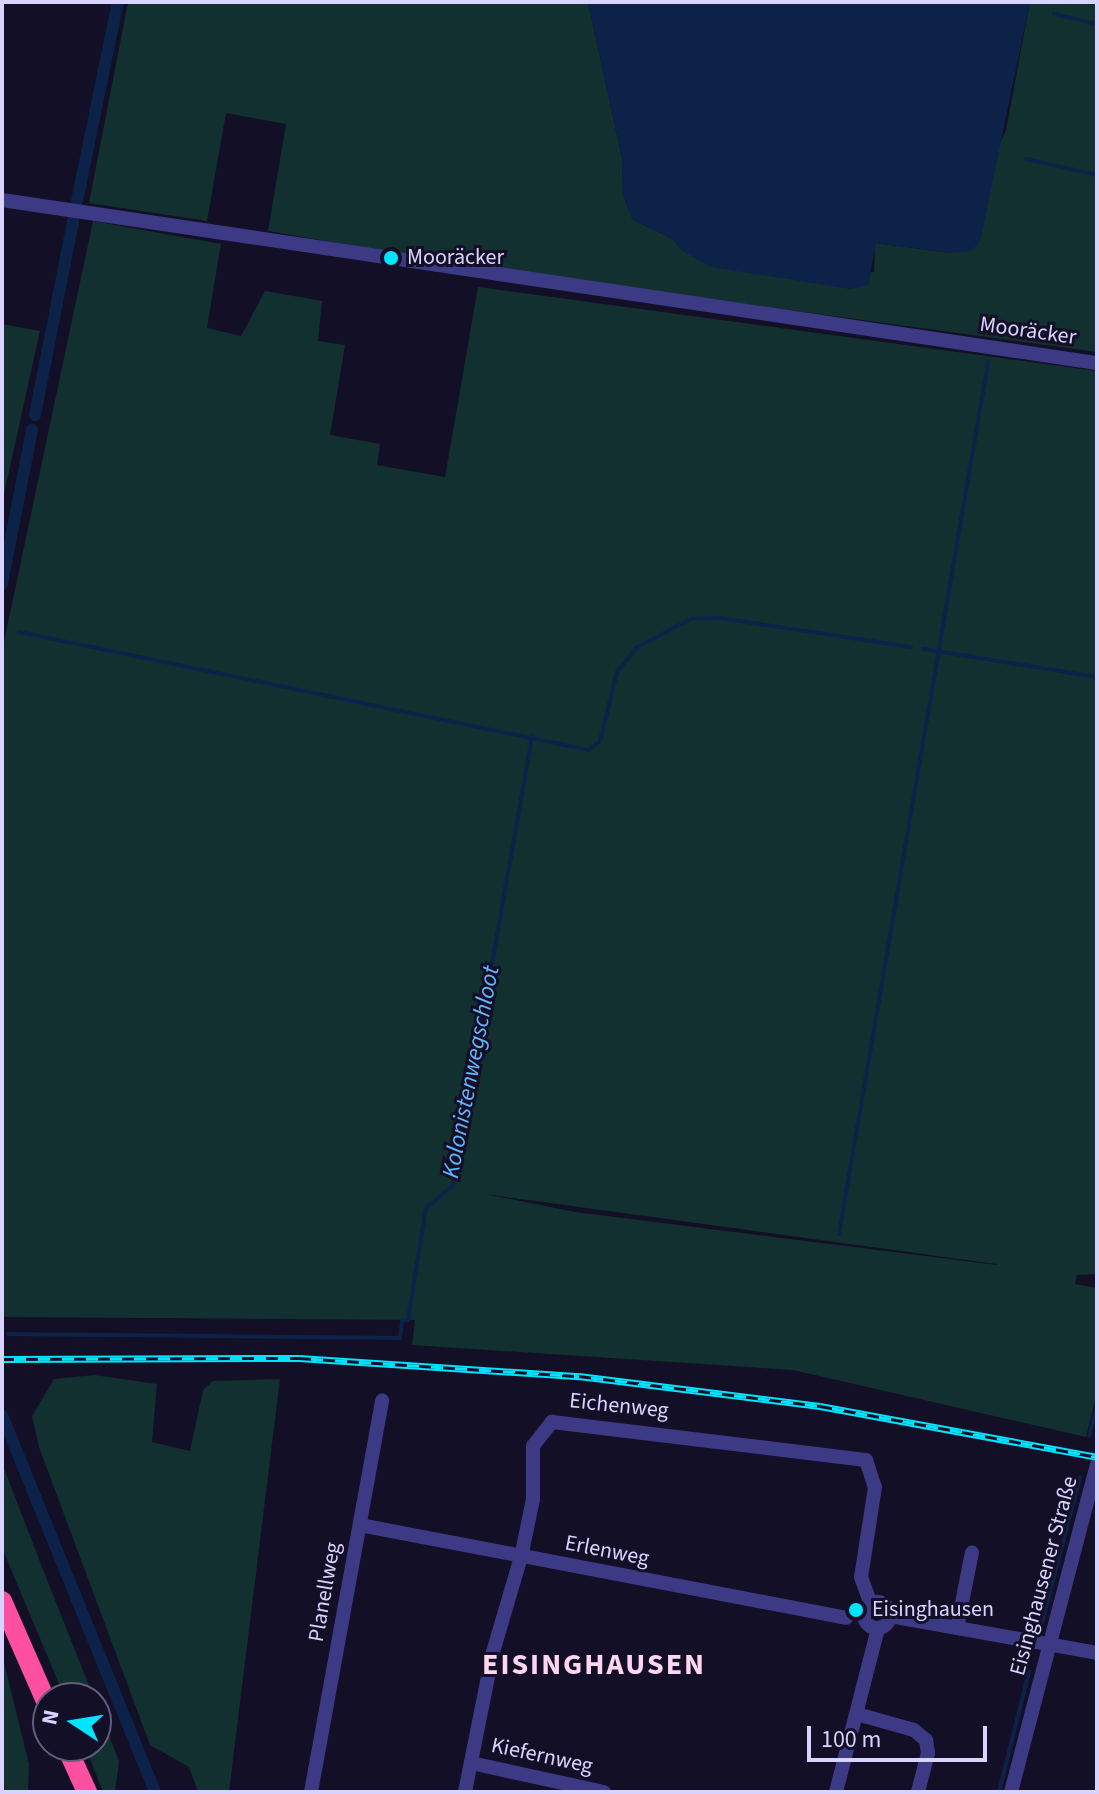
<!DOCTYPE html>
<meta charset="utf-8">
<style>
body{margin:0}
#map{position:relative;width:1099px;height:1794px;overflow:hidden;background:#130f26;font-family:"Source Sans 3",sans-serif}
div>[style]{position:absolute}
.green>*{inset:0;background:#12302f}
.water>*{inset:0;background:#0c2248}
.stream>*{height:4px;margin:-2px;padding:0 2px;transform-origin:2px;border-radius:2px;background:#0c2248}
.canal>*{height:12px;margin:-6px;padding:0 6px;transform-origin:6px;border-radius:6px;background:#0c2248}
.minor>*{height:14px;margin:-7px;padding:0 7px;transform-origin:7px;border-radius:7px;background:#3d3a85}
.minor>.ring{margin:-7px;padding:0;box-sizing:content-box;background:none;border:14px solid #3d3a85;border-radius:50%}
.highway>*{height:20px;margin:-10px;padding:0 10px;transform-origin:10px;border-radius:10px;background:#ff4fa3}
.rail>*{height:7px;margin-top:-3.5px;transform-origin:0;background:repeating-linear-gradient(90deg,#130f26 0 12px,#00e5ff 0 24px);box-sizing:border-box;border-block:2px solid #00e5ff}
.dots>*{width:22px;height:22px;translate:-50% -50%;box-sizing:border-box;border:4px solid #130f26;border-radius:50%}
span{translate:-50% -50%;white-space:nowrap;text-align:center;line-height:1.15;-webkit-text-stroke:6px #130f26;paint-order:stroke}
.poi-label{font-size:22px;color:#d9d4ff}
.left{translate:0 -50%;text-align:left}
.street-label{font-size:22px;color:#d9d4ff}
.water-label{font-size:24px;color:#62b6ff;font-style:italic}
.district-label{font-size:30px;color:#ffd6f0;font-weight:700;letter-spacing:2px}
.frame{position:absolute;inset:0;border:4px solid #d9d4ff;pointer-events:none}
.north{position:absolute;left:32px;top:1682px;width:80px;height:80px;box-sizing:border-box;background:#130f26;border:2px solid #625e7d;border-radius:50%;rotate:282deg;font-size:22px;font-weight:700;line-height:32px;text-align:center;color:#d9d4ff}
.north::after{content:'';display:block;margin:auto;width:28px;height:36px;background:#00e5ff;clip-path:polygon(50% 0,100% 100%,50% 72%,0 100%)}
.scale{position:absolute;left:807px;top:1726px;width:180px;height:36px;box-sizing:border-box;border:4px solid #d9d4ff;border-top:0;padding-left:10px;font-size:24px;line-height:28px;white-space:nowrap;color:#d9d4ff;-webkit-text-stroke:6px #130f26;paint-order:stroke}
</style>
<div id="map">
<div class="green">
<i style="clip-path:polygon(128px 2px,588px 2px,622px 158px,623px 195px,633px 220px,671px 238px,683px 251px,874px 272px,875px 243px,950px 253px,1006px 130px,1030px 2px,1097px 2px,1097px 352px,481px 268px,268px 231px,286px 124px,226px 113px,207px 221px,89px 203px)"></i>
<i style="clip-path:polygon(evenodd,93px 221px,221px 244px,207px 328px,241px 336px,265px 291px,322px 301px,318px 341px,345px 345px,330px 435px,380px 444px,377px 465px,445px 477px,478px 287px,1097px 371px,1097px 1274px,1077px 1275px,1075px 1284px,1097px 1288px,1097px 1394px,1086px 1437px,793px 1370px,412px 1345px,415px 1320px,3px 1317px,2px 651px,93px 221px,485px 1194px,996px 1264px,997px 1265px,575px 1212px,485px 1194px)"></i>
<i style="clip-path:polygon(2px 324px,40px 331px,2px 503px)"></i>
<i style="clip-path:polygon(94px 1375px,157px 1384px,152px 1442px,190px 1451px,203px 1390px,213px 1381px,280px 1379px,229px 1792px,198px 1792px,189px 1767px,150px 1745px,39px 1447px,32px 1416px,54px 1379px)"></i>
<i style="clip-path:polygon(2px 1463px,40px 1562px,94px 1698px,65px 1698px,2px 1548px)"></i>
<i style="clip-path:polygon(2px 1654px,29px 1764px,28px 1792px,2px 1792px)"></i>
<i style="clip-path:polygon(96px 1703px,119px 1761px,115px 1792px,103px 1792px,85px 1746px,96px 1746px)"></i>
</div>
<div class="water">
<i style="clip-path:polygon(588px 2px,1030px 2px,980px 242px,971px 251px,950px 253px,876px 243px,868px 285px,850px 289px,711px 267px,683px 251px,671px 238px,633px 220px,623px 195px,622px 158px)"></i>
</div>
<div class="stream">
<i style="left:1054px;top:14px;width:44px;rotate:13.1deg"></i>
<i style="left:1026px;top:159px;width:73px;rotate:12.7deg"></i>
<i style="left:19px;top:632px;width:582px;rotate:11.7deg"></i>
<i style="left:589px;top:750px;width:14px;rotate:-39deg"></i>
<i style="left:600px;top:741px;width:71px;rotate:-76.2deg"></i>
<i style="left:617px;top:672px;width:32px;rotate:-51deg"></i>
<i style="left:637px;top:647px;width:61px;rotate:-27.4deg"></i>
<i style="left:691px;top:619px;width:28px;rotate:-2deg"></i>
<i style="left:719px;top:618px;width:194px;rotate:8.6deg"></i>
<i style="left:924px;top:649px;width:175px;rotate:9.2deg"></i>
<i style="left:839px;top:1234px;width:885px;rotate:-80.3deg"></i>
<i style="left:8px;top:1334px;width:392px;rotate:0.6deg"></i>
<i style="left:400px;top:1338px;width:17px;rotate:-83deg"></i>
<i style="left:402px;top:1321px;width:6px;rotate:-9deg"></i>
<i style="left:408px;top:1320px;width:113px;rotate:-80.9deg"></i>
<i style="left:426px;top:1208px;width:35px;rotate:-40deg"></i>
<i style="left:453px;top:1185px;width:457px;rotate:-80deg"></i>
<i style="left:1089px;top:1436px;width:31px;rotate:-75deg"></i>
<i style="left:1042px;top:1623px;width:151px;rotate:-75.4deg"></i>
<i style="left:999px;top:1792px;width:124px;rotate:-76deg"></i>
</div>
<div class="canal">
<i style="left:77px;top:201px;width:203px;rotate:-78.4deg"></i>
<i style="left:35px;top:415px;width:198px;rotate:-78.9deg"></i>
<i style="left:2px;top:584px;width:157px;rotate:-79deg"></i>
<i style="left:2px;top:1415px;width:407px;rotate:67.9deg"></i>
</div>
<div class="minor">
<i style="left:2px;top:200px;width:1107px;rotate:8.47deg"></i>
<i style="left:360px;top:1525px;width:495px;rotate:10.8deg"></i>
<i class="ring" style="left:864px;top:1602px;width:12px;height:12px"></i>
<i style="left:890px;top:1616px;width:210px;rotate:10.1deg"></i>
<i style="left:957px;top:1628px;width:77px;rotate:-78.8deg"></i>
<i style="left:857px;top:1714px;width:59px;rotate:15.7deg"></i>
<i style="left:914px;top:1730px;width:16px;rotate:40deg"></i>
<i style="left:926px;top:1740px;width:13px;rotate:81deg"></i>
<i style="left:928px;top:1753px;width:40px;rotate:104.4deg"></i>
<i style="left:471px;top:1763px;width:136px;rotate:12.3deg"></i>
<i style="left:311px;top:1792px;width:398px;rotate:-79.7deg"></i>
<i style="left:465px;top:1792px;width:143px;rotate:-78.7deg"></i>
<i style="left:493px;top:1652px;width:99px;rotate:-73.6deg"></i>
<i style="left:521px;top:1557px;width:59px;rotate:-78.3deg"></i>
<i style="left:533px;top:1499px;width:53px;rotate:-90deg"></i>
<i style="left:533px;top:1446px;width:31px;rotate:-52deg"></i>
<i style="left:552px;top:1422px;width:316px;rotate:6.9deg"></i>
<i style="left:866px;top:1460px;width:28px;rotate:72deg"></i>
<i style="left:875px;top:1487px;width:91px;rotate:98.8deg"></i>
<i style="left:861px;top:1577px;width:29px;rotate:70deg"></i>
<i style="left:836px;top:1792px;width:169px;rotate:-75.6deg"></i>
<i style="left:1011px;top:1792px;width:338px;rotate:-75.3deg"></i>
</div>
<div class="highway">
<i style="left:2px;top:1601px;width:115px;rotate:66.3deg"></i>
<i style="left:66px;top:1746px;width:51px;rotate:65.5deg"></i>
</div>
<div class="rail">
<i style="left:2px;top:1359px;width:297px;rotate:-0.2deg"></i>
<i style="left:299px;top:1358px;width:281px;rotate:3.7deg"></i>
<i style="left:579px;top:1376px;width:243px;rotate:7.1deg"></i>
<i style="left:820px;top:1406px;width:282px;rotate:10.4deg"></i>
</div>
<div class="dots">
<i style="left:391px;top:258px;background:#00e5ff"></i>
<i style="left:856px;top:1610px;background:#00e5ff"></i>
</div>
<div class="poi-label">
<span class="left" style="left:407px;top:258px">Mooräcker</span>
<span class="left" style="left:872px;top:1610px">Eisinghausen</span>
</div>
<div class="street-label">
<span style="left:1028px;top:331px;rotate:8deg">Mooräcker</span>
<span style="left:619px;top:1406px;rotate:6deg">Eichenweg</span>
<span style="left:607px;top:1551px;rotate:11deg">Erlenweg</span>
<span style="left:1044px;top:1576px;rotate:-75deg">Eisinghausener Straße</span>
<span style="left:325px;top:1592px;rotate:-80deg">Planellweg</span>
<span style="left:542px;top:1756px;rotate:12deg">Kiefernweg</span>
</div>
<div class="water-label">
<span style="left:471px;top:1072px;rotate:-79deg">Kolonistenwegschloot</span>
</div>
<div class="district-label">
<span style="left:594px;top:1665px">EISINGHAUSEN</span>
</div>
<div class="frame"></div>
<div class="north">N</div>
<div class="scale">100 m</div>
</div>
